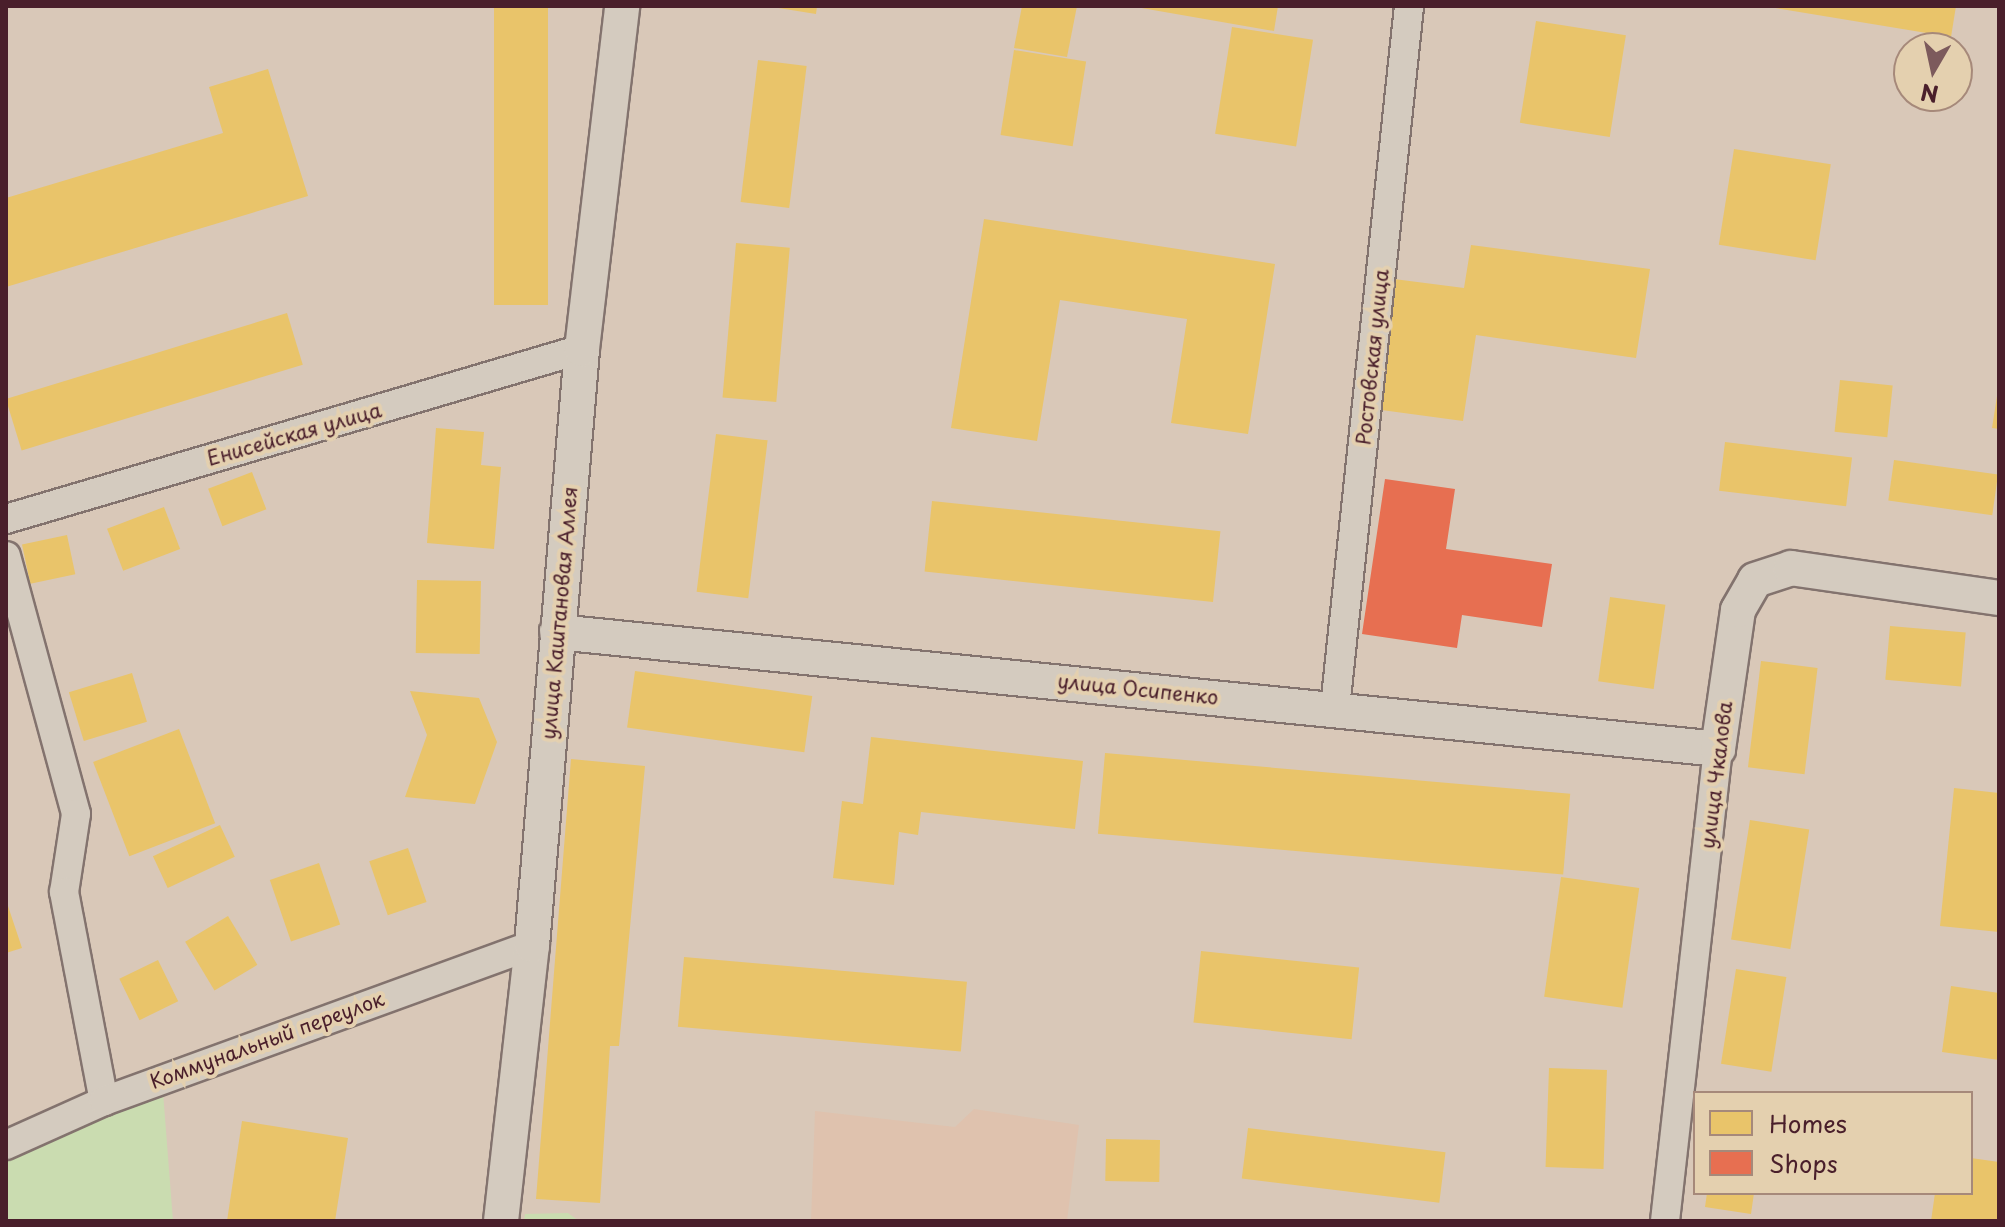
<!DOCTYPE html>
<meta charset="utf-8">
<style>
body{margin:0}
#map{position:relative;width:2005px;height:1227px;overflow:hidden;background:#d9c8b8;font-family:"Playpen Sans",sans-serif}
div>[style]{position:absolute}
.built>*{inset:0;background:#dfc2ae}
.green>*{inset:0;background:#cadcb0}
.homes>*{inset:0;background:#e9c46a;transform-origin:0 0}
.shops>*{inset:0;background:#e76f51}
.roads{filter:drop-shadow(2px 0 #83736e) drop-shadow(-2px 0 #83736e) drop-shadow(0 2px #83736e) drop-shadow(0 -2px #83736e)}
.minor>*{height:28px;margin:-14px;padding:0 14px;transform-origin:14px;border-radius:14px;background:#d4cbbf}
.tertiary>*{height:34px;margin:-17px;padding:0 17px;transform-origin:17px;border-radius:17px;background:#d4cbbf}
span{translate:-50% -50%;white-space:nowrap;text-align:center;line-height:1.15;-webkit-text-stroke:8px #e4d0af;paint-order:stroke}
.street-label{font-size:20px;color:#4a1f2b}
.frame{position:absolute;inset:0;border:8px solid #4a1f2b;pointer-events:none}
.legend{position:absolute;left:1693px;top:1091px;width:280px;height:104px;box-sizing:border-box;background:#e4d0af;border:2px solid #a6897a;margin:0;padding:10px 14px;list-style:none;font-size:24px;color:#4a1f2b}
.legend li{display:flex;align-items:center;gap:16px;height:40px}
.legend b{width:40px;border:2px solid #a6897a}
.north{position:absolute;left:1893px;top:32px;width:80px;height:80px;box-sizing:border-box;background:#e4d0af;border:2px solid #a6897a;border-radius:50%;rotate:189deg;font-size:22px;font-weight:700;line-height:32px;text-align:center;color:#4a1f2b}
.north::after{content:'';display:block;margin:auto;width:28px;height:36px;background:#7c5a5c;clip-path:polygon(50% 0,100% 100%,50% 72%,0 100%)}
</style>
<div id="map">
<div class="built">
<i style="clip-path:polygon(974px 1109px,1079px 1125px,1067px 1221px,811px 1221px,815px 1111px,955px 1127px)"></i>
</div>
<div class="green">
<i style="clip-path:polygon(163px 1092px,173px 1221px,6px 1221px,6px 1160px)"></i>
<i style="clip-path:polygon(568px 1213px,579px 1221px,524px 1221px,525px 1214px)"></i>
</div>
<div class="homes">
<i style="left:494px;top:6px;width:54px;height:299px"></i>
<i style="clip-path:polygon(766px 6px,817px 6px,816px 14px)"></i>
<i style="clip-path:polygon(1022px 6px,1077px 6px,1067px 57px,1014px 48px)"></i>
<i style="clip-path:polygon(1130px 6px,1278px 6px,1274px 31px)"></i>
<i style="clip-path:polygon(1763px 6px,1956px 6px,1951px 37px)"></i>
<i style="left:1536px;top:21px;width:91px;height:103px;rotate:9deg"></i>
<i style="left:1232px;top:27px;width:82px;height:108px;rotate:9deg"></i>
<i style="left:1014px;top:50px;width:73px;height:86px;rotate:9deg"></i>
<i style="left:758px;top:60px;width:49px;height:143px;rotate:7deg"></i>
<i style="clip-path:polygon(268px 69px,308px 196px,6px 287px,6px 198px,223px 133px,209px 87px)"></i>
<i style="left:1734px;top:149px;width:98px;height:97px;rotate:9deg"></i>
<i style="clip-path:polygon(984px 219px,1275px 264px,1248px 434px,1171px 423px,1187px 319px,1060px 300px,1037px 441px,951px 428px)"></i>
<i style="left:736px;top:243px;width:54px;height:155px;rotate:5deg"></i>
<i style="clip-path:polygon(1471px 245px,1650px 269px,1636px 358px,1476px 335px,1463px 421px,1374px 409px,1394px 279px,1464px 288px)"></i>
<i style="left:287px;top:313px;width:54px;height:294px;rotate:73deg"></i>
<i style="left:1840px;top:380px;width:53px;height:52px;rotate:6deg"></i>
<i style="clip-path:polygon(1997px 396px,1999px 397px,1999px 429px,1992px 428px)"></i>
<i style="clip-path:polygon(436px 428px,484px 432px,481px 465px,501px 467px,494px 549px,427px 543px)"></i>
<i style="left:716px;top:434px;width:52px;height:159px;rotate:7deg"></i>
<i style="left:1725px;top:442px;width:128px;height:49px;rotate:7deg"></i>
<i style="left:1894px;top:460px;width:105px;height:41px;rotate:8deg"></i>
<i style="left:252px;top:472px;width:40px;height:47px;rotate:69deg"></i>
<i style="left:932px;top:501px;width:290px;height:71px;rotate:6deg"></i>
<i style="left:164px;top:507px;width:45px;height:61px;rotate:69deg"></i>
<i style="left:67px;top:535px;width:40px;height:46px;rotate:78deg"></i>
<i style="left:417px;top:580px;width:64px;height:73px;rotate:1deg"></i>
<i style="left:1610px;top:597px;width:56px;height:85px;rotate:8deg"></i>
<i style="left:1890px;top:626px;width:76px;height:54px;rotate:5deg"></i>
<i style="left:1761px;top:661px;width:57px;height:107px;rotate:7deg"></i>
<i style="left:635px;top:671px;width:179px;height:57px;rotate:8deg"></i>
<i style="left:132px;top:673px;width:51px;height:66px;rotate:73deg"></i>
<i style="clip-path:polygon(410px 691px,479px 698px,497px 742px,475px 804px,405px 797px,427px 735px)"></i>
<i style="left:179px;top:729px;width:101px;height:92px;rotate:69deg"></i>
<i style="clip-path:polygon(871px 737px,1083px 761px,1075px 829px,921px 812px,918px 835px,899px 832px,894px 885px,833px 878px,842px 801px,863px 804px)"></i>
<i style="left:1105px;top:753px;width:467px;height:81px;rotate:5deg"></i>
<i style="clip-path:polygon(571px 759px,645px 766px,619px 1046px,610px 1046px,600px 1203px,536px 1199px)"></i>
<i style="clip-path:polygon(1954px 788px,1999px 793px,1999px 932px,1940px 926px)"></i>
<i style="left:1750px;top:820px;width:60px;height:121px;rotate:9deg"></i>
<i style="left:220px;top:825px;width:35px;height:74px;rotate:65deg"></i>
<i style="left:408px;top:848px;width:57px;height:41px;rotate:71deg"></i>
<i style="left:319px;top:863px;width:65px;height:52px;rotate:71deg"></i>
<i style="left:1561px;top:877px;width:79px;height:121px;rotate:8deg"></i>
<i style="clip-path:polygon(8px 906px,22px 948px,6px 953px,6px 907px)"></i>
<i style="left:228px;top:916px;width:57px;height:50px;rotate:59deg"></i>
<i style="left:1201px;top:951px;width:159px;height:72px;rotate:6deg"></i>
<i style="left:684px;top:957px;width:284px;height:70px;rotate:5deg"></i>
<i style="left:158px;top:960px;width:46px;height:43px;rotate:64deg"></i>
<i style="left:1736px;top:969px;width:51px;height:96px;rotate:9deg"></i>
<i style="clip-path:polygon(1951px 986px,1999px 993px,1999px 1060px,1942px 1052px)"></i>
<i style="left:1549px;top:1068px;width:58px;height:99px;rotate:2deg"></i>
<i style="clip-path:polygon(242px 1121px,348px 1138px,335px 1221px,227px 1221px)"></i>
<i style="left:1248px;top:1128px;width:199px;height:51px;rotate:7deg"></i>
<i style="left:1106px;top:1139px;width:54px;height:42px;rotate:1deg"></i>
<i style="clip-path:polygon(1971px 1158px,1999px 1162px,1999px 1221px,1931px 1221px,1935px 1193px,1971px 1193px)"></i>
<i style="clip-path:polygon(1707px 1193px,1754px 1193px,1751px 1214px,1705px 1207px)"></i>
</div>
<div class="shops">
<i style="clip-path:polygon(1385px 479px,1455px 489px,1446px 549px,1552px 564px,1542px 627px,1462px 615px,1457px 648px,1362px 634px)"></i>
</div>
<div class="roads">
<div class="minor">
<i style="left:6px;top:519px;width:601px;rotate:-16.44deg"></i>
<i style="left:6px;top:556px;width:267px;rotate:74.8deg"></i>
<i style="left:76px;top:814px;width:79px;rotate:98.7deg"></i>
<i style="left:64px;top:892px;width:213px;rotate:79.2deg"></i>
<i style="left:1335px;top:708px;width:706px;rotate:-83.98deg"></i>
<i style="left:6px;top:1145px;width:107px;rotate:-24.2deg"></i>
<i style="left:104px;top:1101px;width:456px;rotate:-20deg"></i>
<i style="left:1665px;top:1221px;width:475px;rotate:-83.6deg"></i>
</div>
<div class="tertiary">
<i style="left:557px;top:632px;width:1167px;rotate:5.75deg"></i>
<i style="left:1718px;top:749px;width:140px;rotate:-81.8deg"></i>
<i style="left:1738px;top:610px;width:34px;rotate:-60deg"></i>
<i style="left:1755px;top:580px;width:38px;rotate:-18deg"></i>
<i style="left:1791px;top:568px;width:210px;rotate:8.2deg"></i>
<i style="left:501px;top:1221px;width:278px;rotate:-83.6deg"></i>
<i style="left:532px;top:945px;width:598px;rotate:-85.2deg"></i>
<i style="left:582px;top:349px;width:345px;rotate:-83.3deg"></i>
</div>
</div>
<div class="street-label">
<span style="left:1372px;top:357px;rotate:-84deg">Ростовская улица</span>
<span style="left:294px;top:434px;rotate:-16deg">Енисейская улица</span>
<span style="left:559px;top:613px;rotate:-85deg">улица Каштановая Аллея</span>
<span style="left:1138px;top:689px;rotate:6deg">улица Осипенко</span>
<span style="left:1716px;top:775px;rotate:-83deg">улица Чкалова</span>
<span style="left:267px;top:1040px;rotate:-20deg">Коммунальный переулок</span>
</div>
<div class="frame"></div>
<ul class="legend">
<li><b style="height:22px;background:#e9c46a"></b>Homes</li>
<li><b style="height:22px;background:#e76f51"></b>Shops</li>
</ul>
<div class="north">N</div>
</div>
